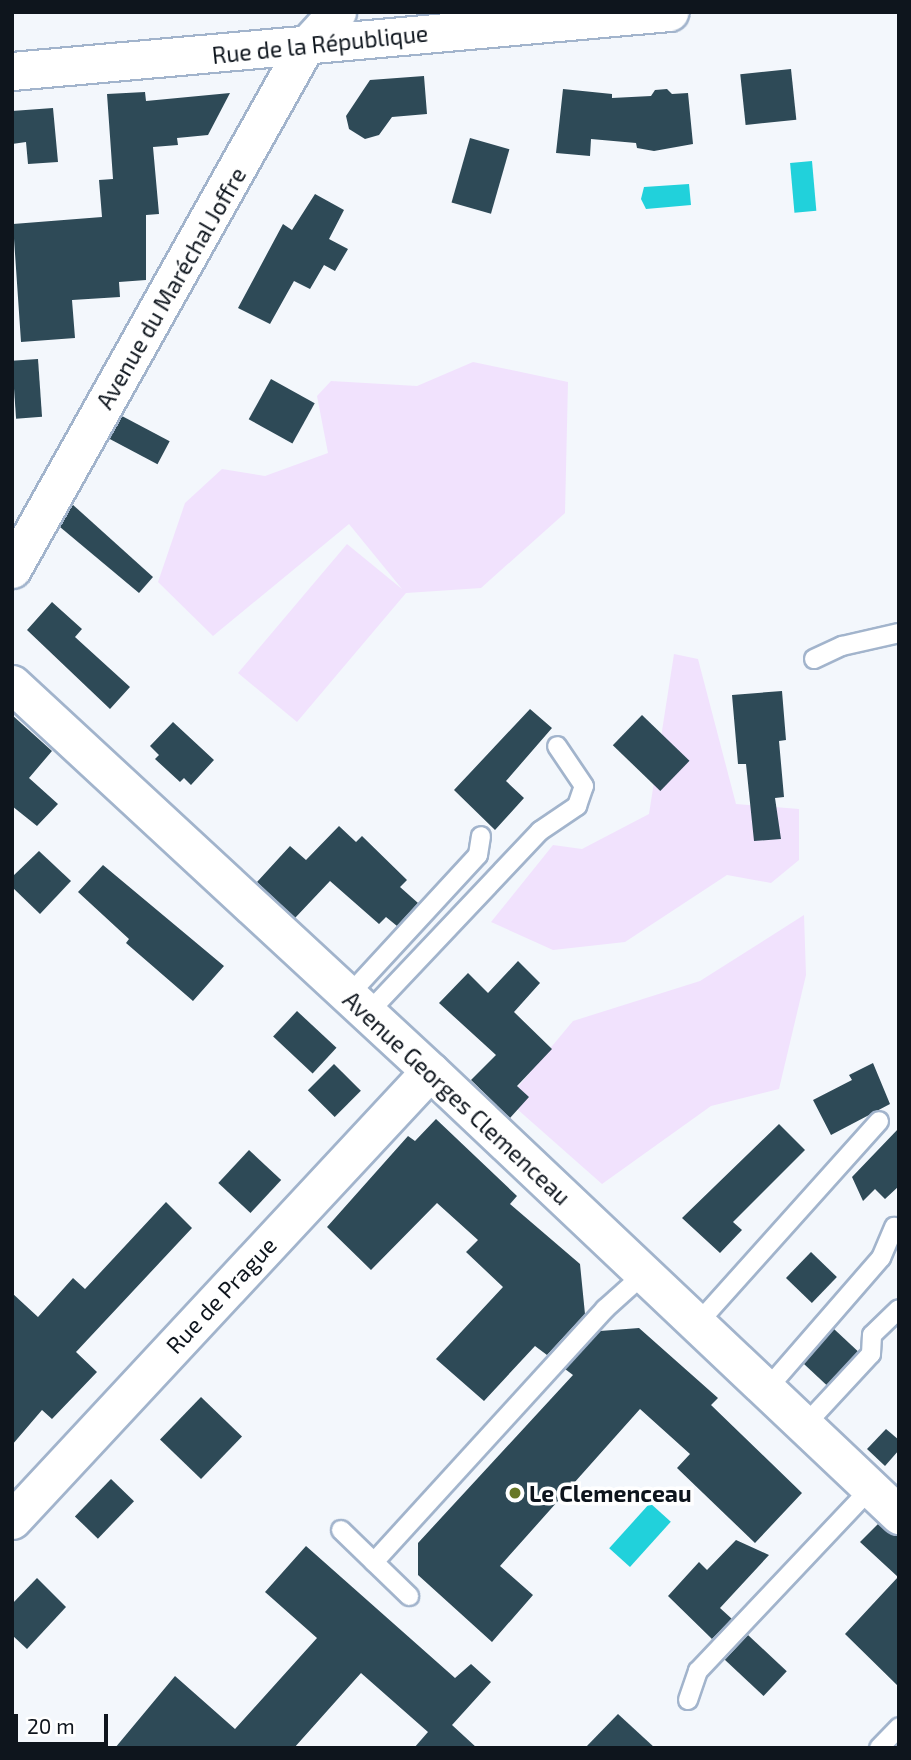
<!DOCTYPE html>
<meta charset="utf-8">
<style>
body{margin:0}
#map{position:relative;width:911px;height:1760px;overflow:hidden;background:#f3f7fc;font-family:"Exo 2",sans-serif}
div>[style]{position:absolute}
.green>*{inset:0;background:#f1e2fd}
.water>*{inset:0;background:#21d1db;transform-origin:0 0}
.building>*{inset:0;background:#2e4a57;transform-origin:0 0}
.roads{filter:drop-shadow(2px 0 #a2b4cc) drop-shadow(-2px 0 #a2b4cc) drop-shadow(0 2px #a2b4cc) drop-shadow(0 -2px #a2b4cc)}
.service>*{height:18px;margin:-9px;padding:0 9px;transform-origin:9px;border-radius:9px;background:#fff}
.minor>*{height:37px;margin:-18.5px;padding:0 18.5px;transform-origin:18.5px;border-radius:18.5px;background:#fff}
.dots>*{width:19px;height:19px;translate:-50% -50%;box-sizing:border-box;border:4px solid #fff;border-radius:50%}
span{translate:-50% -50%;white-space:nowrap;text-align:center;line-height:1.15;-webkit-text-stroke:7px #fff;paint-order:stroke}
.street-label{font-size:23px;color:#0e151d}
.poi-label{font-size:23px;color:#0e151d;font-weight:700}
.left{translate:0 -50%;text-align:left}
.frame{position:absolute;inset:0;border:14px solid #0e151d;pointer-events:none}
.scale{position:absolute;left:14px;top:1714px;width:94px;height:32px;box-sizing:border-box;border:4px solid #0e151d;border-top:0;padding-left:9px;font-size:21px;line-height:24px;white-space:nowrap;color:#0e151d;-webkit-text-stroke:5px #fff;paint-order:stroke}
</style>
<div id="map">
<div class="green">
<i style="clip-path:polygon(473px 362px,568px 382px,565px 513px,481px 588px,406px 593px,297px 722px,238px 673px,347px 544px,402px 589px,349px 524px,213px 636px,158px 582px,185px 503px,222px 469px,265px 476px,328px 453px,317px 396px,331px 381px,417px 386px)"></i>
<i style="clip-path:polygon(674px 654px,698px 659px,736px 804px,799px 809px,799px 860px,771px 883px,727px 875px,625px 942px,553px 950px,491px 922px,553px 845px,582px 849px,649px 814px)"></i>
<i style="clip-path:polygon(804px 915px,806px 975px,779px 1089px,711px 1106px,602px 1184px,507px 1100px,573px 1021px,700px 981px)"></i>
</div>
<div class="water">
<i style="left:812px;top:161px;width:50px;height:22px;rotate:85deg"></i>
<i style="clip-path:polygon(689px 184px,691px 205px,646px 209px,641px 199px,644px 187px)"></i>
<i style="left:650px;top:1503px;width:28px;height:61px;rotate:42deg"></i>
</div>
<div class="building">
<i style="left:791px;top:69px;width:51px;height:51px;rotate:84deg"></i>
<i style="clip-path:polygon(424px 76px,427px 114px,392px 117px,379px 135px,365px 139px,349px 129px,346px 116px,370px 80px)"></i>
<i style="clip-path:polygon(563px 89px,612px 94px,612px 98px,651px 96px,655px 90px,667px 89px,672px 94px,688px 93px,693px 144px,654px 151px,637px 148px,636px 143px,591px 139px,590px 156px,556px 153px)"></i>
<i style="clip-path:polygon(145px 92px,146px 101px,230px 93px,208px 135px,177px 138px,178px 145px,153px 147px,159px 214px,146px 215px,146px 280px,119px 282px,120px 297px,72px 300px,75px 338px,21px 342px,13px 224px,102px 217px,99px 180px,113px 179px,107px 94px)"></i>
<i style="clip-path:polygon(53px 108px,58px 162px,28px 164px,26px 142px,12px 144px,12px 111px)"></i>
<i style="left:470px;top:138px;width:41px;height:67px;rotate:16deg"></i>
<i style="clip-path:polygon(315px 194px,344px 210px,329px 239px,348px 249px,335px 271px,324px 265px,310px 289px,294px 281px,270px 324px,238px 308px,283px 224px,292px 230px)"></i>
<i style="left:38px;top:359px;width:58px;height:26px;rotate:86deg"></i>
<i style="left:271px;top:379px;width:50px;height:46px;rotate:29deg"></i>
<i style="left:122px;top:416px;width:54px;height:26px;rotate:28deg"></i>
<i style="clip-path:polygon(72px 504px,153px 577px,139px 593px,60px 527px)"></i>
<i style="clip-path:polygon(52px 602px,82px 629px,75px 637px,130px 687px,110px 709px,27px 630px)"></i>
<i style="clip-path:polygon(782px 691px,786px 740px,779px 741px,784px 797px,775px 798px,781px 839px,754px 841px,746px 764px,738px 764px,732px 695px)"></i>
<i style="clip-path:polygon(530px 709px,552px 728px,506px 781px,524px 798px,495px 830px,454px 790px)"></i>
<i style="clip-path:polygon(12px 715px,52px 751px,29px 778px,58px 804px,37px 826px,12px 806px)"></i>
<i style="left:642px;top:715px;width:66px;height:42px;rotate:44deg"></i>
<i style="clip-path:polygon(173px 722px,214px 760px,191px 785px,184px 778px,180px 782px,155px 759px,159px 755px,150px 746px)"></i>
<i style="clip-path:polygon(339px 826px,356px 842px,362px 836px,407px 880px,400px 887px,418px 903px,397px 926px,386px 917px,379px 924px,330px 881px,295px 918px,257px 882px,290px 846px,306px 860px)"></i>
<i style="clip-path:polygon(39px 851px,71px 881px,40px 914px,12px 887px,12px 877px)"></i>
<i style="clip-path:polygon(103px 865px,224px 966px,193px 1001px,126px 943px,129px 939px,78px 892px)"></i>
<i style="clip-path:polygon(518px 961px,540px 983px,514px 1012px,552px 1049px,517px 1086px,529px 1097px,510px 1118px,471px 1080px,496px 1055px,439px 1003px,468px 973px,488px 993px)"></i>
<i style="left:297px;top:1011px;width:54px;height:35px;rotate:43deg"></i>
<i style="clip-path:polygon(873px 1063px,890px 1104px,831px 1135px,813px 1100px,852px 1080px,849px 1075px)"></i>
<i style="left:334px;top:1064px;width:38px;height:37px;rotate:45deg"></i>
<i style="clip-path:polygon(436px 1119px,517px 1196px,510px 1204px,580px 1264px,585px 1314px,547px 1355px,535px 1346px,484px 1401px,436px 1359px,503px 1287px,466px 1252px,478px 1240px,437px 1203px,371px 1270px,327px 1227px,408px 1136px,415px 1141px)"></i>
<i style="clip-path:polygon(779px 1124px,805px 1150px,733px 1222px,742px 1230px,720px 1253px,682px 1218px)"></i>
<i style="clip-path:polygon(899px 1128px,899px 1186px,885px 1199px,875px 1189px,863px 1201px,852px 1177px)"></i>
<i style="left:249px;top:1150px;width:44px;height:45px;rotate:43deg"></i>
<i style="clip-path:polygon(166px 1202px,192px 1228px,76px 1352px,97px 1372px,52px 1419px,42px 1410px,12px 1445px,12px 1293px,38px 1317px,73px 1278px,85px 1289px)"></i>
<i style="left:811px;top:1252px;width:36px;height:36px;rotate:44deg"></i>
<i style="clip-path:polygon(639px 1328px,718px 1398px,711px 1405px,802px 1493px,755px 1543px,677px 1468px,690px 1454px,640px 1409px,500px 1566px,533px 1595px,492px 1642px,418px 1575px,418px 1543px,573px 1375px,565px 1369px,600px 1331px)"></i>
<i style="left:834px;top:1329px;width:33px;height:46px;rotate:43deg"></i>
<i style="left:201px;top:1397px;width:57px;height:59px;rotate:44deg"></i>
<i style="clip-path:polygon(886px 1429px,899px 1440px,899px 1450px,885px 1466px,867px 1449px)"></i>
<i style="left:111px;top:1479px;width:32px;height:52px;rotate:44deg"></i>
<i style="clip-path:polygon(878px 1524px,899px 1537px,899px 1687px,845px 1634px,898px 1577px,860px 1542px)"></i>
<i style="clip-path:polygon(736px 1540px,769px 1555px,720px 1608px,732px 1619px,712px 1639px,668px 1596px,699px 1562px,707px 1570px)"></i>
<i style="clip-path:polygon(306px 1546px,455px 1678px,471px 1664px,491px 1682px,452px 1725px,477px 1748px,414px 1748px,428px 1732px,361px 1673px,294px 1748px,115px 1748px,175px 1676px,235px 1729px,317px 1638px,265px 1592px)"></i>
<i style="clip-path:polygon(37px 1578px,66px 1607px,27px 1649px,12px 1635px,12px 1604px)"></i>
<i style="left:748px;top:1635px;width:53px;height:34px;rotate:43deg"></i>
<i style="clip-path:polygon(618px 1714px,655px 1748px,585px 1748px)"></i>
</div>
<div class="roads">
<div class="service">
<i style="left:814px;top:659px;width:31px;rotate:-25deg"></i>
<i style="left:842px;top:646px;width:58px;rotate:-12.8deg"></i>
<i style="left:347px;top:997px;width:193px;rotate:-47.3deg"></i>
<i style="left:478px;top:855px;width:19px;rotate:-81deg"></i>
<i style="left:367px;top:1014px;width:252px;rotate:-46.6deg"></i>
<i style="left:540px;top:831px;width:45px;rotate:-34deg"></i>
<i style="left:577px;top:806px;width:21px;rotate:-71deg"></i>
<i style="left:584px;top:786px;width:48px;rotate:-124deg"></i>
<i style="left:698px;top:1323px;width:271px;rotate:-48.1deg"></i>
<i style="left:767px;top:1389px;width:174px;rotate:-49deg"></i>
<i style="left:881px;top:1258px;width:34px;rotate:-67deg"></i>
<i style="left:805px;top:1425px;width:97px;rotate:-47.1deg"></i>
<i style="left:871px;top:1354px;width:19px;rotate:-87deg"></i>
<i style="left:872px;top:1335px;width:37px;rotate:-44deg"></i>
<i style="left:341px;top:1530px;width:95px;rotate:44.1deg"></i>
<i style="left:374px;top:1562px;width:343px;rotate:-47.6deg"></i>
<i style="left:605px;top:1309px;width:54px;rotate:-42deg"></i>
<i style="left:688px;top:1700px;width:31px;rotate:-71deg"></i>
<i style="left:698px;top:1671px;width:252px;rotate:-46.6deg"></i>
<i style="left:879px;top:1748px;width:29px;rotate:-46deg"></i>
</div>
<div class="minor">
<i style="left:12px;top:71px;width:660px;rotate:-5.13deg"></i>
<i style="left:12px;top:569px;width:597px;rotate:-60.73deg"></i>
<i style="left:304px;top:48px;width:49px;rotate:-47.5deg"></i>
<i style="left:12px;top:684px;width:570px;rotate:42.79deg"></i>
<i style="left:430px;top:1071px;width:646px;rotate:43.43deg"></i>
<i style="left:12px;top:1520px;width:613px;rotate:-47.05deg"></i>
</div>
</div>
<div class="dots">
<i style="left:515px;top:1493px;background:#677725"></i>
</div>
<div class="street-label">
<span style="left:320px;top:44px;rotate:-6deg">Rue de la République</span>
<span style="left:171px;top:288px;rotate:-60deg">Avenue du Maréchal Joffre</span>
<span style="left:457px;top:1098px;rotate:43deg">Avenue Georges Clemenceau</span>
<span style="left:221px;top:1295px;rotate:-47deg">Rue de Prague</span>
</div>
<div class="poi-label">
<span class="left" style="left:529px;top:1493px">Le Clemenceau</span>
</div>
<div class="frame"></div>
<div class="scale">20 m</div>
</div>
